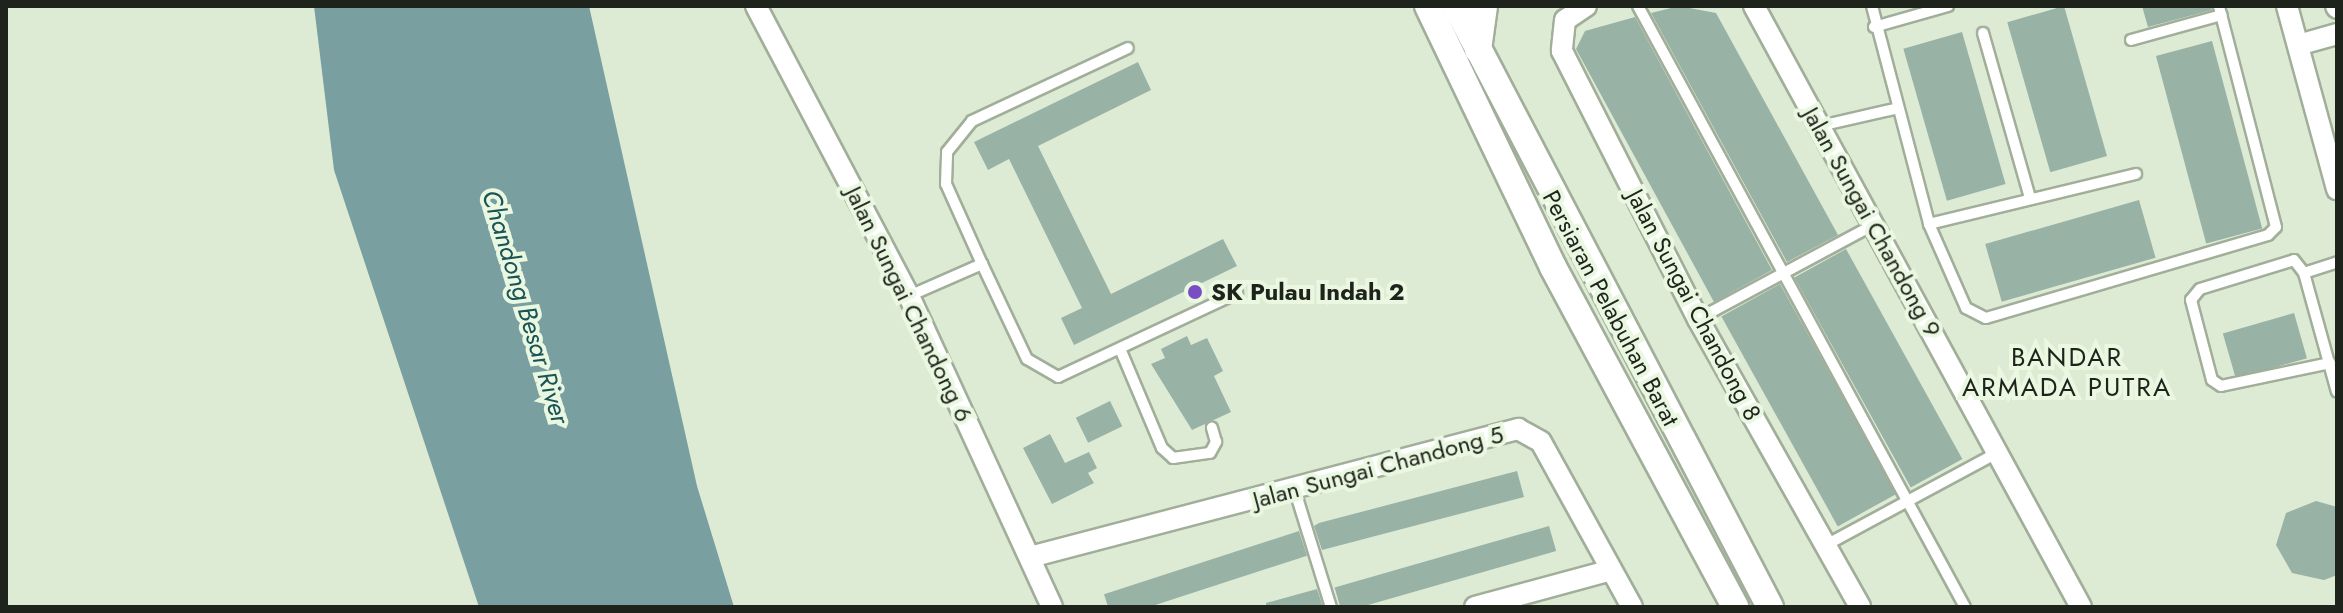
<!DOCTYPE html>
<style>
body{margin:0}
#map{position:relative;width:2343px;height:613px;overflow:hidden;background:#ddebd5;font-family:Jost,sans-serif}
div>[style]{position:absolute}
.water>*{inset:0;background:#799fa1}
.building>*{inset:0;background:#98b2a6;transform-origin:0 0}
.roads{filter:drop-shadow(2px 0 #a1ae99) drop-shadow(-2px 0 #a1ae99) drop-shadow(0 2px #a1ae99) drop-shadow(0 -2px #a1ae99)}
.service>*{height:10px;margin:-5px;padding:0 5px;transform-origin:5px;border-radius:5px;background:#fff}
.minor>*{height:20px;margin:-10px;padding:0 10px;transform-origin:10px;border-radius:10px;background:#fff}
.tertiary>*{height:26px;margin:-13px;padding:0 13px;transform-origin:13px;border-radius:13px;background:#fff}
.dots>*{width:22px;height:22px;translate:-50% -50%;box-sizing:border-box;border:4px solid #eaf8e2;border-radius:50%}
span{translate:-50% -50%;white-space:nowrap;text-align:center;line-height:1.15;-webkit-text-stroke:8px #eaf8e2;paint-order:stroke}
.street-label{font-size:24px;color:#1e231b}
.poi-label{font-size:24px;color:#1e231b;font-weight:700}
.left{translate:0 -50%;text-align:left}
.water-label{font-size:26px;color:#1b5456;font-style:italic}
.neighbourhood-label{font-size:26px;color:#1e231b;letter-spacing:2px}
.frame{position:absolute;inset:0;border:8px solid #1e231b;pointer-events:none}
</style>
<div id="map">
<div class="water">
<i style="clip-path:polygon(314px 6px,589px 6px,697px 486px,734px 607px,479px 607px,334px 170px)"></i>
</div>
<div class="building">
<i style="clip-path:polygon(1679px 6px,1716px 13px,1838px 235px,1787px 262px,1651px 13px)"></i>
<i style="left:2064px;top:6px;width:156px;height:59px;rotate:74deg"></i>
<i style="clip-path:polygon(2142px 6px,2211px 6px,2212px 10px,2148px 27px)"></i>
<i style="clip-path:polygon(1635px 17px,1772px 270px,1714px 302px,1576px 49px,1585px 31px)"></i>
<i style="left:1962px;top:32px;width:158px;height:61px;rotate:74deg"></i>
<i style="left:2212px;top:41px;width:194px;height:58px;rotate:75deg"></i>
<i style="clip-path:polygon(1138px 62px,1151px 90px,1038px 146px,1111px 294px,1223px 239px,1237px 266px,1074px 345px,1061px 318px,1082px 308px,1009px 159px,988px 170px,974px 142px)"></i>
<i style="left:2139px;top:200px;width:60px;height:160px;rotate:74deg"></i>
<i style="left:1846px;top:249px;width:240px;height:59px;rotate:61deg"></i>
<i style="left:1780px;top:284px;width:240px;height:67px;rotate:61deg"></i>
<i style="left:2294px;top:313px;width:47px;height:74px;rotate:74deg"></i>
<i style="clip-path:polygon(1187px 336px,1191px 345px,1207px 338px,1223px 371px,1214px 376px,1231px 412px,1192px 430px,1151px 364px,1165px 358px,1161px 349px)"></i>
<i style="left:1110px;top:401px;width:28px;height:38px;rotate:64deg"></i>
<i style="clip-path:polygon(1050px 434px,1065px 463px,1089px 452px,1097px 468px,1088px 473px,1094px 483px,1052px 504px,1023px 448px)"></i>
<i style="clip-path:polygon(1517px 471px,1524px 497px,1322px 550px,1314px 526px,1319px 523px)"></i>
<i style="clip-path:polygon(2316px 501px,2337px 507px,2337px 575px,2324px 580px,2292px 573px,2276px 545px,2286px 513px)"></i>
<i style="left:1549px;top:526px;width:26px;height:223px;rotate:74deg"></i>
<i style="left:1299px;top:531px;width:26px;height:205px;rotate:72deg"></i>
<i style="clip-path:polygon(1317px 589px,1323px 607px,1266px 607px,1266px 603px)"></i>
</div>
<div class="roads">
<div class="service">
<i style="left:1638px;top:6px;width:684px;rotate:61.45deg"></i>
<i style="left:1872px;top:6px;width:225px;rotate:75.3deg"></i>
<i style="left:1929px;top:224px;width:92px;rotate:66.2deg"></i>
<i style="left:1966px;top:308px;width:22px;rotate:27deg"></i>
<i style="left:1986px;top:318px;width:294px;rotate:-16.4deg"></i>
<i style="left:2268px;top:235px;width:11px;rotate:-45deg"></i>
<i style="left:2276px;top:227px;width:228px;rotate:-104.5deg"></i>
<i style="left:1874px;top:27px;width:77px;rotate:-15.8deg"></i>
<i style="left:1983px;top:33px;width:172px;rotate:74.1deg"></i>
<i style="left:2131px;top:40px;width:94px;rotate:-15.4deg"></i>
<i style="left:1820px;top:126px;width:76px;rotate:-12.9deg"></i>
<i style="left:1929px;top:224px;width:213px;rotate:-13.6deg"></i>
<i style="left:982px;top:264px;width:88px;rotate:-114.2deg"></i>
<i style="left:946px;top:184px;width:32px;rotate:-88deg"></i>
<i style="left:947px;top:152px;width:40px;rotate:-51deg"></i>
<i style="left:972px;top:121px;width:172px;rotate:-25.1deg"></i>
<i style="left:2304px;top:273px;width:123px;rotate:74.5deg"></i>
<i style="left:909px;top:296px;width:80px;rotate:-23.7deg"></i>
<i style="left:982px;top:264px;width:105px;rotate:64.7deg"></i>
<i style="left:1027px;top:359px;width:36px;rotate:30deg"></i>
<i style="left:1058px;top:377px;width:198px;rotate:-25.1deg"></i>
<i style="left:1698px;top:319px;width:199px;rotate:-28.2deg"></i>
<i style="left:1121px;top:351px;width:105px;rotate:67.1deg"></i>
<i style="left:1162px;top:448px;width:15px;rotate:42deg"></i>
<i style="left:1173px;top:458px;width:37px;rotate:-8deg"></i>
<i style="left:1210px;top:453px;width:13px;rotate:-61deg"></i>
<i style="left:1216px;top:442px;width:15px;rotate:-106deg"></i>
<i style="left:2330px;top:363px;width:111px;rotate:168.1deg"></i>
<i style="left:2221px;top:386px;width:11px;rotate:-146deg"></i>
<i style="left:2212px;top:380px;width:83px;rotate:-104.7deg"></i>
<i style="left:2191px;top:300px;width:14px;rotate:-51deg"></i>
<i style="left:2200px;top:289px;width:98px;rotate:-17.1deg"></i>
<i style="left:2294px;top:260px;width:16px;rotate:52deg"></i>
<i style="left:2304px;top:273px;width:35px;rotate:-18deg"></i>
<i style="left:1295px;top:491px;width:121px;rotate:72.8deg"></i>
<i style="left:1826px;top:545px;width:194px;rotate:-28.3deg"></i>
</div>
<div class="minor">
<i style="left:756px;top:6px;width:328px;rotate:62.2deg"></i>
<i style="left:909px;top:296px;width:342px;rotate:65.3deg"></i>
<i style="left:1586px;top:6px;width:25px;rotate:146deg"></i>
<i style="left:1565px;top:20px;width:31px;rotate:96deg"></i>
<i style="left:1562px;top:51px;width:301px;rotate:63.1deg"></i>
<i style="left:1698px;top:319px;width:330px;rotate:60.6deg"></i>
<i style="left:1754px;top:6px;width:684px;rotate:61.45deg"></i>
<i style="left:2287px;top:6px;width:190px;rotate:74.7deg"></i>
<i style="left:2336px;top:6px;width:2px;rotate:63deg"></i>
<i style="left:2298px;top:45px;width:41px;rotate:-15.8deg"></i>
<i style="left:1030px;top:557px;width:505px;rotate:-14.7deg"></i>
<i style="left:1518px;top:429px;width:26px;rotate:29deg"></i>
<i style="left:1541px;top:442px;width:188px;rotate:61.1deg"></i>
<i style="left:1475px;top:607px;width:141px;rotate:-15.2deg"></i>
</div>
<div class="tertiary">
<i style="left:1428px;top:6px;width:289px;rotate:64.4deg"></i>
<i style="left:1553px;top:267px;width:386px;rotate:61.8deg"></i>
<i style="left:1456px;top:6px;width:678px;rotate:62.41deg"></i>
<i style="left:1478px;top:50px;width:44px;rotate:-82.2deg"></i>
</div>
</div>
<div class="dots">
<i style="left:1195px;top:292px;background:#7b4dc5"></i>
</div>
<div class="street-label">
<span style="left:1872px;top:222px;rotate:61deg">Jalan Sungai Chandong 9</span>
<span style="left:909px;top:304px;rotate:64deg">Jalan Sungai Chandong 6</span>
<span style="left:1694px;top:305px;rotate:62deg">Jalan Sungai Chandong 8</span>
<span style="left:1611px;top:308px;rotate:62deg">Persiaran Pelabuhan Barat</span>
<span style="left:1378px;top:467px;rotate:-15deg">Jalan Sungai Chandong 5</span>
</div>
<div class="poi-label">
<span class="left" style="left:1211px;top:292px">SK Pulau Indah 2</span>
</div>
<div class="water-label">
<span style="left:525px;top:307px;rotate:73deg">Chandong Besar River</span>
</div>
<div class="neighbourhood-label">
<span style="left:2067px;top:373px">BANDAR<br>ARMADA PUTRA</span>
</div>
<div class="frame"></div>
</div>
